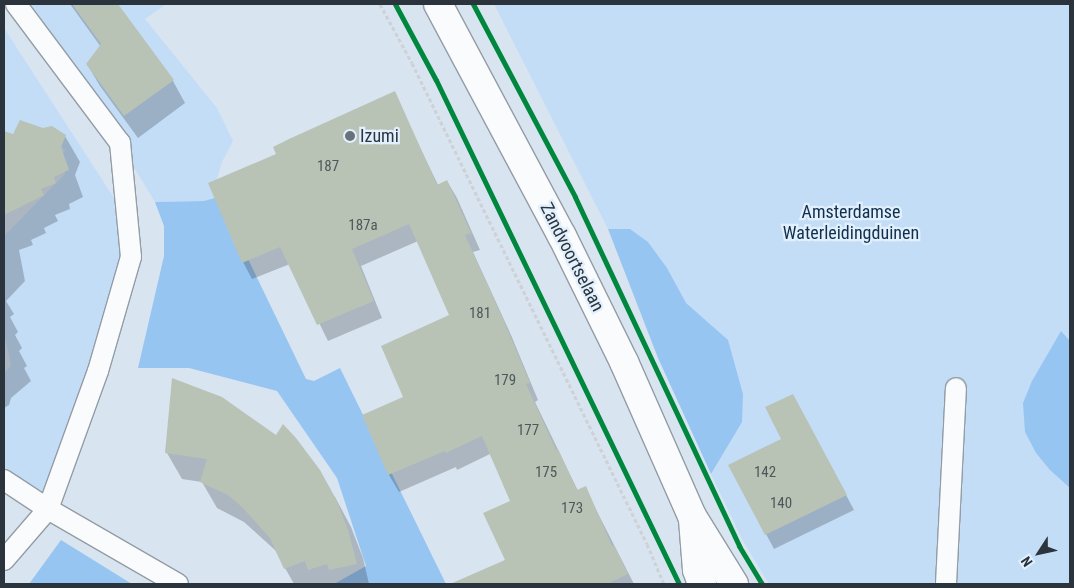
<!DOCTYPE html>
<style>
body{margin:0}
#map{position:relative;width:1074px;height:588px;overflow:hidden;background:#d8e4f0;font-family:"Roboto Condensed",sans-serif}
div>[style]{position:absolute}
.green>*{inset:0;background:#c3ddf7}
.forest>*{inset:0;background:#97c5f2}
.shadow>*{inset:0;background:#0003}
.building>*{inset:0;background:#b8c3b6}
.path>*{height:3px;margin-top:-1.5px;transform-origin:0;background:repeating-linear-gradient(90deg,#ced1d5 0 4px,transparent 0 6.5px)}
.roads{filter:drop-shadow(1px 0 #939ca5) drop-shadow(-1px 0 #939ca5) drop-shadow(0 1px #939ca5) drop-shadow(0 -1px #939ca5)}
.service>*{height:20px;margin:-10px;padding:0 10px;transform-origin:10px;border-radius:10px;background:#f9fbfd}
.primary>*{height:28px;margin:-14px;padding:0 14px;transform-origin:14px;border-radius:14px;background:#f9fbfd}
.cycleway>*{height:5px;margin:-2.5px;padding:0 2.5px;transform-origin:2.5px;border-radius:2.5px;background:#00873e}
.dots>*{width:14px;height:14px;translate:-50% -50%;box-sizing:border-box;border:2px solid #e2f0fe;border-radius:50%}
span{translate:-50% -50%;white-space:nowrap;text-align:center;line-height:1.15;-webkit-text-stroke:4.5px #e2f0fe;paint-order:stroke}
.number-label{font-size:15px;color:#4e585b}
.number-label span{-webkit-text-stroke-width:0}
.poi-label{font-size:18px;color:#2b343d}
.left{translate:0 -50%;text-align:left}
.park-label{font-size:18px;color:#0f2f4b}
.street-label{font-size:18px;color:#2b343d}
.frame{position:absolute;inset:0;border:5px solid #2b343d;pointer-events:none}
.north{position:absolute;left:1014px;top:528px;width:50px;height:50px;-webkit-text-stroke:4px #e2f0fe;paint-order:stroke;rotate:235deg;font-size:14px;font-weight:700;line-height:20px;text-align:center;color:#2b343d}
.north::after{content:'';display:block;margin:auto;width:18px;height:22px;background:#2b343d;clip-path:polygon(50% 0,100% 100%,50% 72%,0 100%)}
</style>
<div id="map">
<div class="green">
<i style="clip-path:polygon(31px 4px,166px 4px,145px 19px,217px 108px,233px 141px,222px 162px,214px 188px,218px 197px,204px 201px,155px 202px,76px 72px)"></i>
<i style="clip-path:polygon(494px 4px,1070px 4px,1070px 584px,769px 584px,742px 539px,711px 474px,720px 459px,610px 229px,608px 229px)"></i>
<i style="clip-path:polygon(4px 28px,114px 198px,128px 231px,127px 277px,46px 493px,4px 469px,4px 373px,11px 366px,4px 332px,4px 236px,65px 174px,59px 166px,59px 157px,65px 151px,49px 127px,35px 136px,19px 127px,4px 142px)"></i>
</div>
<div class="forest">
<i style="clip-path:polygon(218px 197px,306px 379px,314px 381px,340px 368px,446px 584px,334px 584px,366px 566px,337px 478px,277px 391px,189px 368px,138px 368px,164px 256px,164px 226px,155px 202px,204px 201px)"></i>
<i style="clip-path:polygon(608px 229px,630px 229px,648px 242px,667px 268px,686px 303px,728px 340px,743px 394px,742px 422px,711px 474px,658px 358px)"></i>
<i style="clip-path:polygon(1061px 331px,1070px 341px,1070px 488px,1050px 470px,1036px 453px,1025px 432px,1023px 403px,1032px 381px)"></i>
<i style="clip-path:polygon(61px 540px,132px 584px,29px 584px)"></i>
</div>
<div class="shadow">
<i style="clip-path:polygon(70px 4px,116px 4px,173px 81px,185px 103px,138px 138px,100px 86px,87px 64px,101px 47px)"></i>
<i style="clip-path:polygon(394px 93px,438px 185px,447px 181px,457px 198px,480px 250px,473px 252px,511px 335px,538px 400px,535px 402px,578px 491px,585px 488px,634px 584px,497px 584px,490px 568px,506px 561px,512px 502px,490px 454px,457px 470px,456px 467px,399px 492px,389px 475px,364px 416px,405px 398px,450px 316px,418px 241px,361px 266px,382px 318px,328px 341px,290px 264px,252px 279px,243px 262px,278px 154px)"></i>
<i style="clip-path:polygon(8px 134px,65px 136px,80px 162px,75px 175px,83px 197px,69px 204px,70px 209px,55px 215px,58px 221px,44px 228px,46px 233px,31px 240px,33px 245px,19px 250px,25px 281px,6px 301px,14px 314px,10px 317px,18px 332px,15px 335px,22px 348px,19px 351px,27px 366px,24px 368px,31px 381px,11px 398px,9px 405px,4px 408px,4px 141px)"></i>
<i style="clip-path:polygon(173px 380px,335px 497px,351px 527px,363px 558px,369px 584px,294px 584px,275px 550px,244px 522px,217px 508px,202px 482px,182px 479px,167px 453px)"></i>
<i style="clip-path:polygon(801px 410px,854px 510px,774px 549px,766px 534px,783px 440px)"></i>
</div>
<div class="building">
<i style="clip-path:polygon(72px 4px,118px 4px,174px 80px,124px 116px,86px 64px,101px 44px)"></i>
<i style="clip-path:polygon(395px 91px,437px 185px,447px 180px,471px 233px,465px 235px,502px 317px,530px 383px,526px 384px,556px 450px,558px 449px,577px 490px,586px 486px,612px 546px,614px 545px,628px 574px,607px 584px,450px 584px,505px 560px,483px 513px,510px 501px,482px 436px,446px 453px,445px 451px,388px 475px,362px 415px,403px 397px,381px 346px,449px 315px,409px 224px,352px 249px,374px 301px,317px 325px,280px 247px,242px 263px,208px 183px,276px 154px,273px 147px,289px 139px)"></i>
<i style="clip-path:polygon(20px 120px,43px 128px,52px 126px,66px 135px,61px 147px,69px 170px,54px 177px,56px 183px,41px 189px,44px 195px,4px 215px,4px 131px,13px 134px)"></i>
<i style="clip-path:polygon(172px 378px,222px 397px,276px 435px,283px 424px,296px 438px,320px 470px,336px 499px,348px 530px,357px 564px,329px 570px,327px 564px,308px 570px,305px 561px,284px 569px,270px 538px,242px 507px,228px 495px,200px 482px,207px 459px,165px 453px)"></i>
<i style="clip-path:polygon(793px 394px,847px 495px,765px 535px,728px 465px,781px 439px,765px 407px)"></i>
</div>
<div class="path">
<i style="left:380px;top:4px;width:67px;rotate:61.5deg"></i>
<i style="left:412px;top:63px;width:535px;rotate:63.96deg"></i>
<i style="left:647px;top:544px;width:43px;rotate:67deg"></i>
</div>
<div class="roads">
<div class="service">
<i style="left:4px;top:480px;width:53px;rotate:33.4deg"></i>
<i style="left:48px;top:509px;width:150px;rotate:30deg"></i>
<i style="left:4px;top:560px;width:67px;rotate:-49.2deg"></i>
<i style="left:48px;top:509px;width:147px;rotate:-70.1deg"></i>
<i style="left:98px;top:371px;width:119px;rotate:-73.9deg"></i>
<i style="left:131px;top:257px;width:115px;rotate:-95.5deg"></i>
<i style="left:120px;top:143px;width:174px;rotate:-126.8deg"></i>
<i style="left:946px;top:584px;width:196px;rotate:-87.1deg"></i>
</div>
<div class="primary">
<i style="left:438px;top:4px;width:263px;rotate:61.9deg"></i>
<i style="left:562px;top:236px;width:140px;rotate:63.8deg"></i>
<i style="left:624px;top:362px;width:168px;rotate:66.2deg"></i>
<i style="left:692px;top:516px;width:80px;rotate:58.3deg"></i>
<i style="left:693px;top:520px;width:50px;rotate:85.4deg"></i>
<i style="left:697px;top:570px;width:15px;rotate:70deg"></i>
</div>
</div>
<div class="cycleway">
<i style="left:395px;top:4px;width:86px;rotate:61.7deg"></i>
<i style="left:436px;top:80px;width:560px;rotate:64.26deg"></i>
<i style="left:473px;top:4px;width:218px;rotate:62.1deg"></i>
<i style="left:575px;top:197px;width:386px;rotate:64.8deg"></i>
<i style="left:739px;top:546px;width:44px;rotate:58.8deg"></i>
</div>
<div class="dots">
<i style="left:350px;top:136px;background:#68727c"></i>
</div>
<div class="number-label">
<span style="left:328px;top:167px">187</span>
<span style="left:363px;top:226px">187a</span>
<span style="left:480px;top:314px">181</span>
<span style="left:505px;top:381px">179</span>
<span style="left:528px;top:431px">177</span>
<span style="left:546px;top:473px">175</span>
<span style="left:765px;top:473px">142</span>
<span style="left:781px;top:504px">140</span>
<span style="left:572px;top:509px">173</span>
</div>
<div class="poi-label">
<span class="left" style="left:360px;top:136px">Izumi</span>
</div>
<div class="park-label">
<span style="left:851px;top:223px">Amsterdamse<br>Waterleidingduinen</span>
</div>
<div class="street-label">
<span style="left:572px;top:257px;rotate:63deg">Zandvoortselaan</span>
</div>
<div class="frame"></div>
<div class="north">N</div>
</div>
